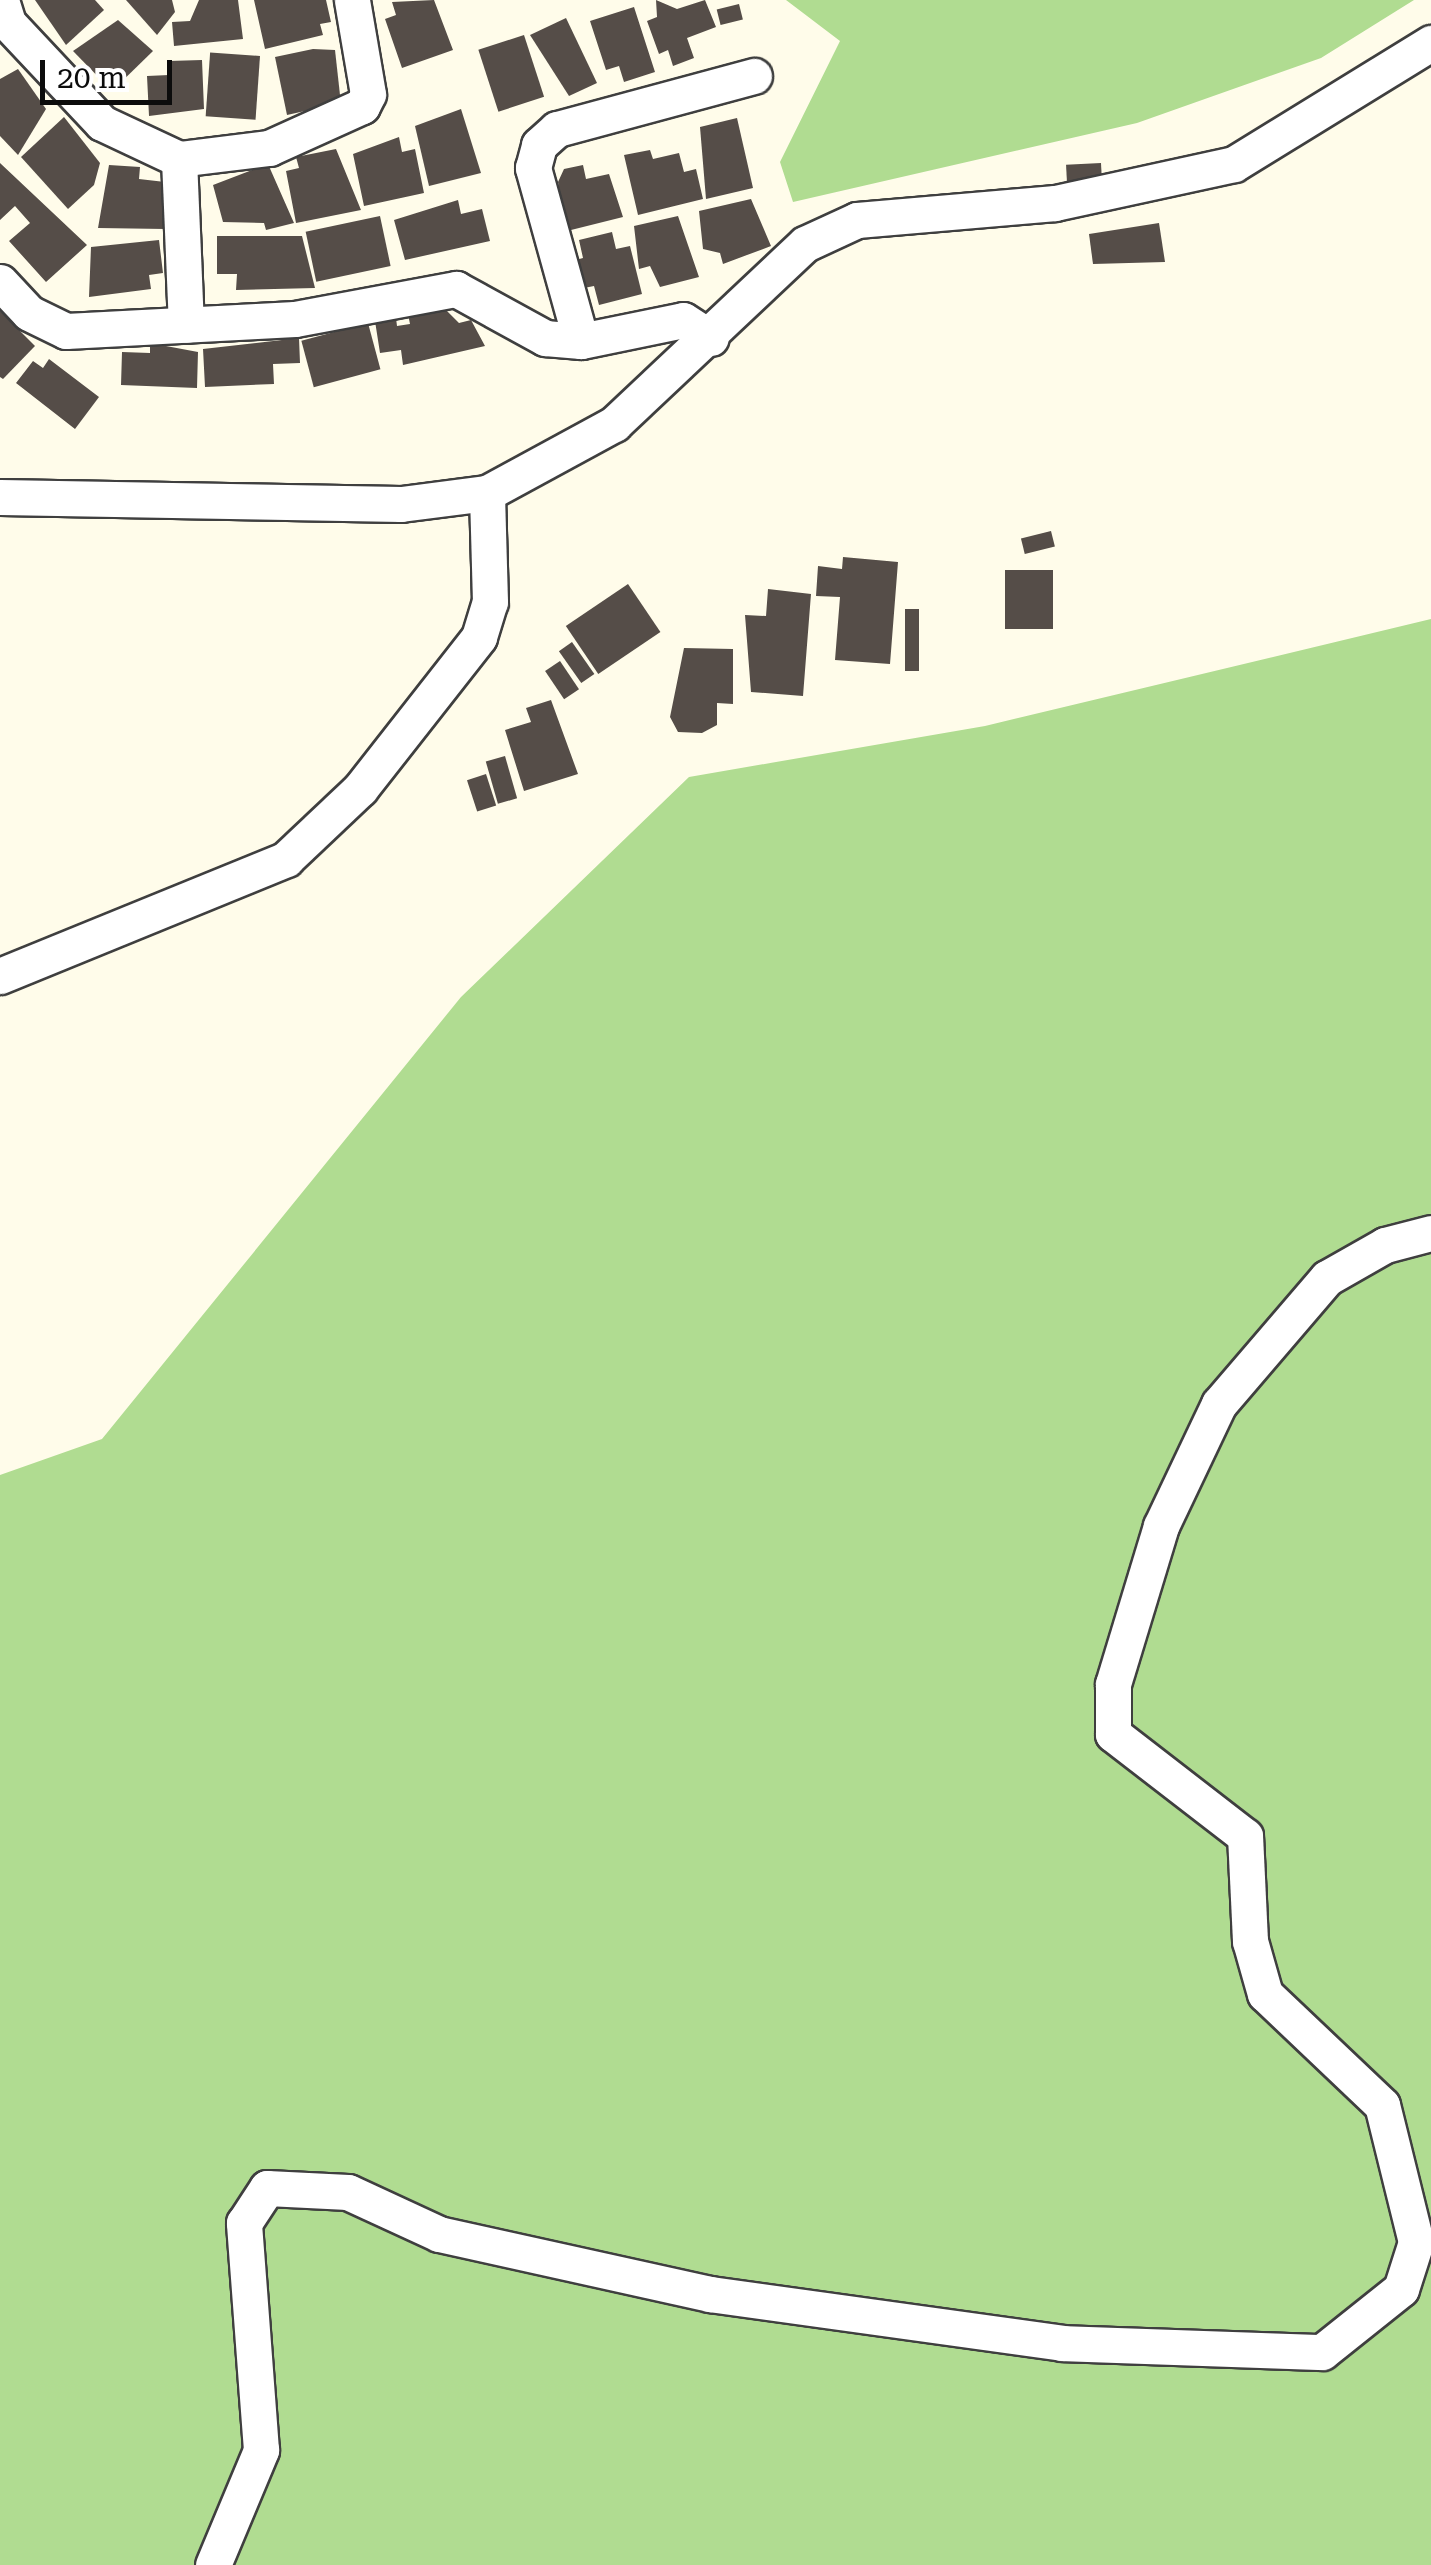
<!DOCTYPE html>
<style>
body{margin:0}
#map{position:relative;width:1431px;height:2565px;overflow:hidden;background:#fffcea;font-family:"Roboto Serif",serif}
div>[style]{position:absolute}
.forest>*{inset:0;background:#b0dc91}
.building>*{inset:0;background:#554d48;transform-origin:0 0}
.roads{filter:drop-shadow(2px 0 #3f3f3f) drop-shadow(-2px 0 #3f3f3f) drop-shadow(0 2px #3f3f3f) drop-shadow(0 -2px #3f3f3f)}
.minor>*{height:35px;margin:-17.5px;padding:0 17.5px;transform-origin:17.5px;border-radius:17.5px;background:#fff}
span{translate:-50% -50%;white-space:nowrap;text-align:center;line-height:1.15;-webkit-text-stroke:10px #fff;paint-order:stroke}
.scale{position:absolute;left:40px;top:60px;width:132px;height:45px;box-sizing:border-box;border:5px solid #0c0c0c;border-top:0;padding-left:12px;font-size:30px;line-height:35px;white-space:nowrap;color:#0c0c0c;-webkit-text-stroke:8px #fff;paint-order:stroke}
</style>
<div id="map">
<div class="forest">
<i style="clip-path:polygon(786px 0,1414px 0,1321px 58px,1137px 123px,793px 202px,780px 162px,840px 41px)"></i>
<i style="clip-path:polygon(1431px 619px,1431px 2565px,0 2565px,0 1475px,102px 1439px,461px 997px,689px 777px,985px 726px)"></i>
</div>
<div class="building">
<i style="clip-path:polygon(35px 0,95px 0,104px 10px,66px 45px)"></i>
<i style="clip-path:polygon(126px 0,172px 0,175px 12px,157px 35px)"></i>
<i style="clip-path:polygon(199px 0,238px 0,243px 39px,174px 46px,172px 22px,190px 21px)"></i>
<i style="clip-path:polygon(254px 0,326px 0,331px 22px,320px 24px,323px 35px,265px 49px)"></i>
<i style="clip-path:polygon(434px 0,453px 50px,402px 68px,385px 19px,396px 15px,392px 2px)"></i>
<i style="clip-path:polygon(656px 0,677px 9px,705px 0,716px 27px,687px 38px,694px 58px,673px 66px,668px 50px,659px 54px,647px 21px,657px 17px)"></i>
<i style="left:739px;top:4px;width:16px;height:23px;rotate:76deg"></i>
<i style="clip-path:polygon(634px 7px,655px 72px,624px 82px,619px 66px,606px 70px,590px 21px)"></i>
<i style="clip-path:polygon(566px 18px,597px 83px,569px 96px,530px 35px)"></i>
<i style="clip-path:polygon(118px 20px,153px 51px,112px 91px,73px 51px)"></i>
<i style="left:524px;top:35px;width:65px;height:48px;rotate:72deg"></i>
<i style="clip-path:polygon(313px 49px,335px 50px,340px 95px,336px 104px,287px 115px,275px 57px)"></i>
<i style="left:260px;top:56px;width:64px;height:50px;rotate:94deg"></i>
<i style="clip-path:polygon(202px 60px,204px 109px,149px 116px,147px 76px,169px 75px,169px 61px)"></i>
<i style="clip-path:polygon(18px 69px,46px 109px,18px 155px,0 136px,0 79px)"></i>
<i style="clip-path:polygon(461px 109px,481px 173px,429px 186px,415px 126px)"></i>
<i style="clip-path:polygon(64px 117px,100px 163px,94px 185px,68px 209px,21px 157px)"></i>
<i style="clip-path:polygon(737px 118px,753px 188px,706px 199px,700px 127px)"></i>
<i style="clip-path:polygon(399px 137px,402px 152px,415px 149px,424px 193px,364px 206px,353px 154px)"></i>
<i style="clip-path:polygon(336px 149px,361px 210px,296px 223px,286px 171px,299px 168px,296px 157px)"></i>
<i style="clip-path:polygon(650px 150px,653px 159px,679px 153px,684px 172px,696px 169px,703px 199px,638px 215px,624px 155px)"></i>
<i style="clip-path:polygon(0 163px,87px 245px,46px 282px,9px 241px,30px 223px,15px 206px,0 220px)"></i>
<i style="left:1101px;top:163px;width:22px;height:35px;rotate:87deg"></i>
<i style="clip-path:polygon(268px 164px,294px 223px,266px 230px,264px 223px,223px 222px,213px 185px)"></i>
<i style="clip-path:polygon(109px 165px,140px 167px,139px 179px,165px 182px,165px 229px,98px 228px)"></i>
<i style="clip-path:polygon(583px 165px,586px 179px,609px 174px,623px 217px,567px 231px,558px 182px,564px 169px)"></i>
<i style="clip-path:polygon(751px 199px,771px 246px,723px 264px,720px 253px,703px 249px,699px 211px)"></i>
<i style="clip-path:polygon(458px 200px,461px 214px,482px 209px,490px 241px,405px 260px,394px 220px)"></i>
<i style="left:380px;top:216px;width:51px;height:76px;rotate:78deg"></i>
<i style="clip-path:polygon(678px 216px,699px 277px,660px 287px,650px 266px,639px 269px,634px 226px)"></i>
<i style="clip-path:polygon(1159px 223px,1165px 262px,1093px 264px,1089px 234px)"></i>
<i style="clip-path:polygon(612px 232px,616px 249px,630px 246px,642px 294px,599px 305px,594px 286px,579px 289px,572px 261px,583px 258px,579px 240px)"></i>
<i style="clip-path:polygon(217px 236px,302px 236px,315px 288px,236px 290px,237px 274px,217px 274px)"></i>
<i style="clip-path:polygon(159px 240px,163px 273px,149px 275px,151px 289px,89px 297px,91px 247px)"></i>
<i style="clip-path:polygon(445px 309px,459px 323px,471px 320px,485px 346px,403px 365px,401px 350px,380px 353px,375px 321px,396px 318px,397px 326px,410px 324px,408px 314px)"></i>
<i style="clip-path:polygon(0 311px,35px 346px,3px 379px,0 377px)"></i>
<i style="left:368px;top:323px;width:48px;height:69px;rotate:75deg"></i>
<i style="clip-path:polygon(299px 338px,300px 363px,273px 364px,274px 384px,205px 387px,203px 349px)"></i>
<i style="clip-path:polygon(150px 343px,198px 352px,197px 388px,121px 385px,122px 352px,150px 353px)"></i>
<i style="clip-path:polygon(49px 359px,99px 397px,75px 429px,16px 383px,33px 361px,43px 368px)"></i>
<i style="left:1051px;top:531px;width:16px;height:31px;rotate:76deg"></i>
<i style="clip-path:polygon(843px 557px,898px 562px,890px 664px,835px 660px,840px 597px,816px 596px,818px 566px,842px 569px)"></i>
<i style="left:1005px;top:570px;width:48px;height:59px"></i>
<i style="left:628px;top:584px;width:58px;height:75px;rotate:56deg"></i>
<i style="clip-path:polygon(768px 589px,811px 594px,803px 696px,751px 692px,745px 615px,766px 616px)"></i>
<i style="left:905px;top:609px;width:14px;height:62px"></i>
<i style="left:572px;top:642px;width:39px;height:16px;rotate:55deg"></i>
<i style="clip-path:polygon(684px 648px,733px 649px,733px 704px,717px 703px,717px 725px,702px 733px,678px 732px,670px 717px)"></i>
<i style="left:560px;top:661px;width:34px;height:18px;rotate:56deg"></i>
<i style="clip-path:polygon(551px 700px,578px 774px,524px 791px,505px 730px,531px 722px,526px 708px)"></i>
<i style="left:505px;top:756px;width:44px;height:20px;rotate:74deg"></i>
<i style="left:486px;top:774px;width:33px;height:20px;rotate:72deg"></i>
</div>
<div class="roads">
<div class="minor">
<i style="left:1px;top:0;width:24px;rotate:73deg"></i>
<i style="left:8px;top:23px;width:137px;rotate:46.8deg"></i>
<i style="left:102px;top:123px;width:85px;rotate:25.1deg"></i>
<i style="left:179px;top:159px;width:91px;rotate:-7deg"></i>
<i style="left:269px;top:148px;width:102px;rotate:-24.3deg"></i>
<i style="left:362px;top:106px;width:13px;rotate:-63deg"></i>
<i style="left:368px;top:94px;width:95px;rotate:-99.7deg"></i>
<i style="left:179px;top:159px;width:166px;rotate:87.6deg"></i>
<i style="left:0;top:282px;width:42px;rotate:46.9deg"></i>
<i style="left:29px;top:313px;width:41px;rotate:25.9deg"></i>
<i style="left:66px;top:331px;width:229px;rotate:-3deg"></i>
<i style="left:295px;top:319px;width:164px;rotate:-10.6deg"></i>
<i style="left:456px;top:289px;width:102px;rotate:28.8deg"></i>
<i style="left:545px;top:338px;width:36px;rotate:5deg"></i>
<i style="left:581px;top:341px;width:104px;rotate:-11.6deg"></i>
<i style="left:683px;top:320px;width:33px;rotate:33deg"></i>
<i style="left:581px;top:341px;width:180px;rotate:-105.5deg"></i>
<i style="left:533px;top:168px;width:24px;rotate:-75deg"></i>
<i style="left:539px;top:145px;width:24px;rotate:-42deg"></i>
<i style="left:557px;top:129px;width:204px;rotate:-15.1deg"></i>
<i style="left:0;top:497px;width:401px;rotate:1deg"></i>
<i style="left:401px;top:504px;width:87px;rotate:-7.3deg"></i>
<i style="left:0;top:976px;width:309px;rotate:-22.2deg"></i>
<i style="left:286px;top:859px;width:102px;rotate:-43.4deg"></i>
<i style="left:360px;top:789px;width:193px;rotate:-51.9deg"></i>
<i style="left:479px;top:637px;width:37px;rotate:-73deg"></i>
<i style="left:490px;top:602px;width:109px;rotate:-91.6deg"></i>
<i style="left:487px;top:493px;width:145px;rotate:-28.5deg"></i>
<i style="left:614px;top:424px;width:262px;rotate:-43.3deg"></i>
<i style="left:805px;top:244px;width:57px;rotate:-24.8deg"></i>
<i style="left:857px;top:220px;width:199px;rotate:-4.9deg"></i>
<i style="left:1055px;top:203px;width:183px;rotate:-12.3deg"></i>
<i style="left:1234px;top:164px;width:231px;rotate:-31.6deg"></i>
<i style="left:213px;top:2565px;width:125px;rotate:-67.3deg"></i>
<i style="left:261px;top:2450px;width:228px;rotate:-94.3deg"></i>
<i style="left:244px;top:2223px;width:42px;rotate:-56.7deg"></i>
<i style="left:267px;top:2188px;width:81px;rotate:2.8deg"></i>
<i style="left:348px;top:2192px;width:100px;rotate:24.8deg"></i>
<i style="left:439px;top:2234px;width:278px;rotate:12.5deg"></i>
<i style="left:710px;top:2294px;width:355px;rotate:7.9deg"></i>
<i style="left:1062px;top:2343px;width:260px;rotate:2deg"></i>
<i style="left:1322px;top:2352px;width:101px;rotate:-38.6deg"></i>
<i style="left:1401px;top:2289px;width:49px;rotate:-72.3deg"></i>
<i style="left:1416px;top:2242px;width:141px;rotate:-103.9deg"></i>
<i style="left:1382px;top:2105px;width:161px;rotate:-136.5deg"></i>
<i style="left:1265px;top:1994px;width:55px;rotate:-105.8deg"></i>
<i style="left:1250px;top:1941px;width:105px;rotate:-92.7deg"></i>
<i style="left:1245px;top:1836px;width:167px;rotate:-142.3deg"></i>
<i style="left:1113px;top:1734px;width:50px;rotate:-90deg"></i>
<i style="left:1113px;top:1684px;width:165px;rotate:-73.1deg"></i>
<i style="left:1161px;top:1526px;width:135px;rotate:-64.6deg"></i>
<i style="left:1219px;top:1404px;width:166px;rotate:-49.4deg"></i>
<i style="left:1327px;top:1278px;width:67px;rotate:-29.6deg"></i>
<i style="left:1385px;top:1245px;width:48px;rotate:-14.6deg"></i>
</div>
</div>
<div class="scale">20 m</div>
</div>
